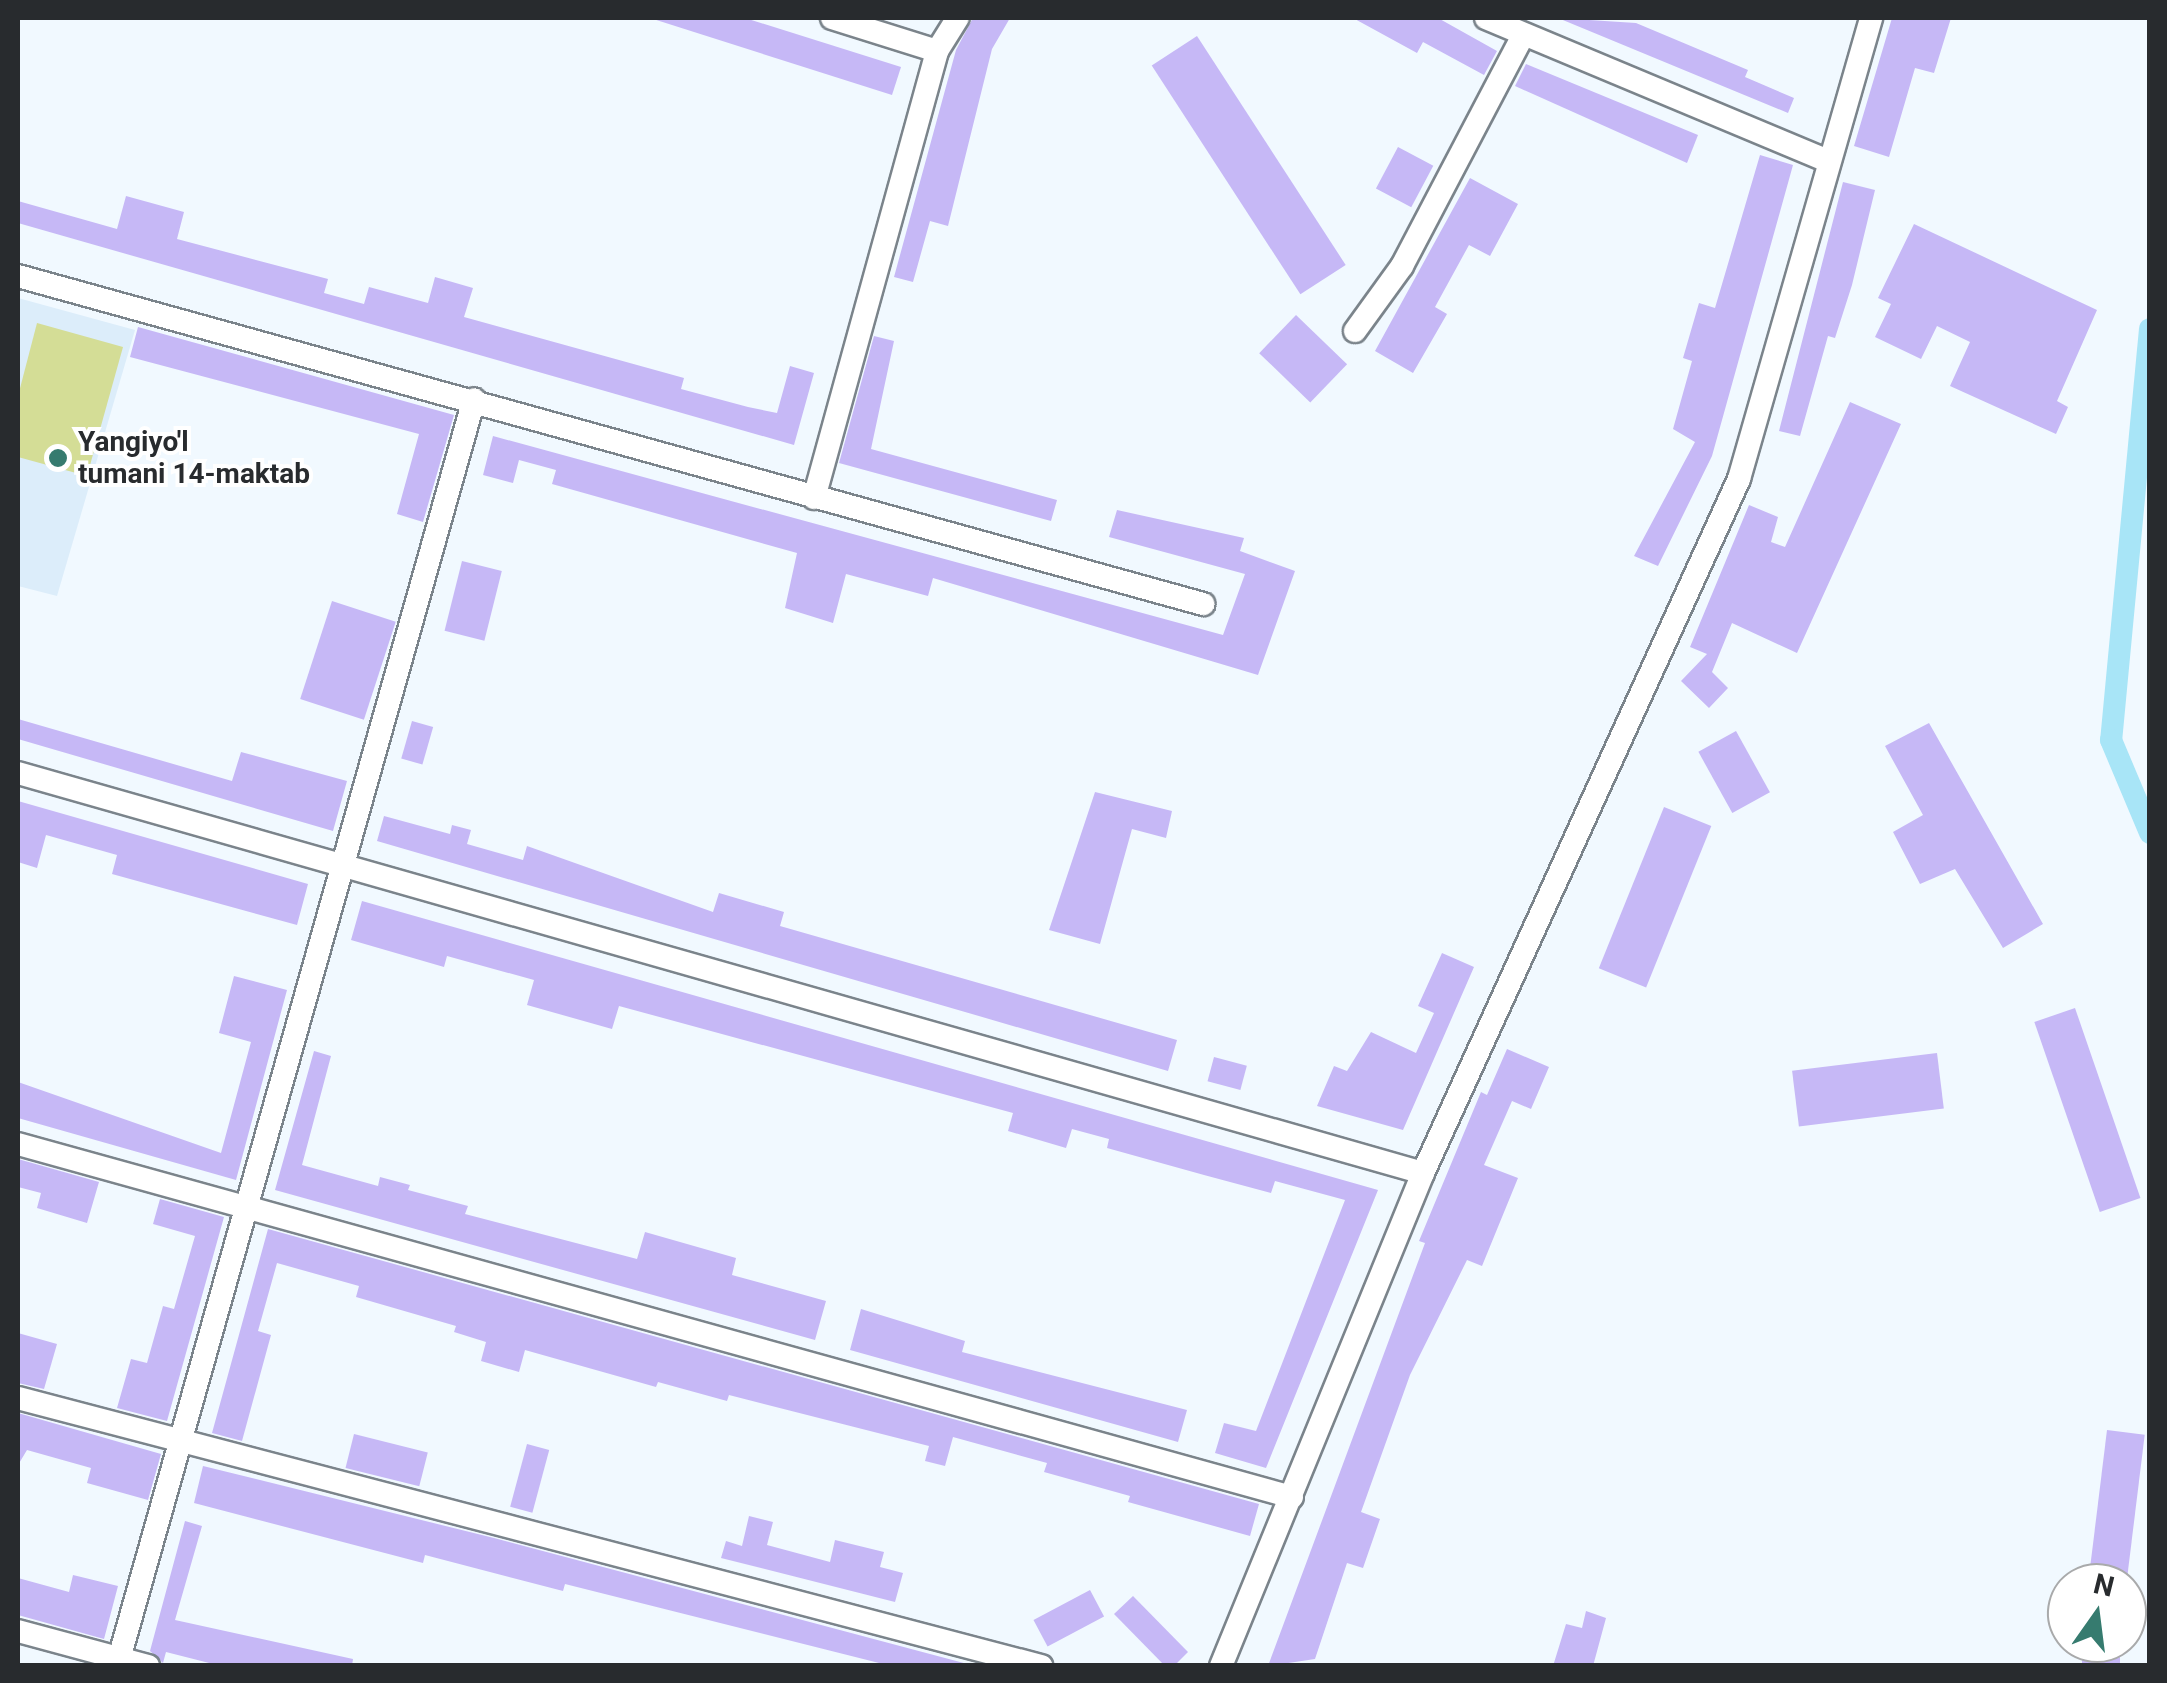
<!DOCTYPE html>
<style>
body{margin:0}
#map{position:relative;width:2167px;height:1683px;overflow:hidden;background:#f1f9ff;font-family:Roboto,sans-serif}
div>[style]{position:absolute}
.built>*{inset:0;background:#dcedfa}
.green>*{inset:0;background:#d4dd96}
.canal>*{height:22px;margin:-11px;padding:0 11px;transform-origin:11px;border-radius:11px;background:#a8e5f7}
.building>*{inset:0;background:#c6b8f6;transform-origin:0 0}
.roads{filter:drop-shadow(2px 0 #7b848b) drop-shadow(-2px 0 #7b848b) drop-shadow(0 2px #7b848b) drop-shadow(0 -2px #7b848b)}
.minor>*{height:22px;margin:-11px;padding:0 11px;transform-origin:11px;border-radius:11px;background:#fff}
.dots>*{width:28px;height:28px;translate:-50% -50%;box-sizing:border-box;border:5px solid #fff;border-radius:50%}
span{translate:-50% -50%;white-space:nowrap;text-align:center;line-height:1.15;-webkit-text-stroke:8px #fff;paint-order:stroke}
.poi-label{font-size:28px;color:#282b2e;font-weight:700}
.left{translate:0 -50%;text-align:left}
.frame{position:absolute;inset:0;border:20px solid #282b2e;pointer-events:none}
.north{position:absolute;left:2047px;top:1563px;width:100px;height:100px;box-sizing:border-box;background:#fff;border:2px solid #a9aaab;border-radius:50%;rotate:14deg;font-size:28px;font-weight:700;line-height:40px;text-align:center;color:#282b2e}
.north::after{content:'';display:block;margin:auto;width:35px;height:45px;background:#367b6f;clip-path:polygon(50% 0,100% 100%,50% 72%,0 100%)}
</style>
<div id="map">
<div class="built">
<i style="clip-path:polygon(18px 298px,135px 330px,57px 596px,18px 586px)"></i>
</div>
<div class="green">
<i style="clip-path:polygon(37px 323px,123px 347px,87px 476px,18px 457px,18px 396px)"></i>
</div>
<div class="canal">
<i style="left:2150px;top:329px;width:413px;rotate:95.4deg"></i>
<i style="left:2111px;top:740px;width:101px;rotate:67.2deg"></i>
</div>
<div class="building">
<i style="clip-path:polygon(650px 18px,745px 18px,901px 67px,892px 95px)"></i>
<i style="clip-path:polygon(973px 18px,1010px 18px,992px 49px,948px 226px,930px 221px,913px 282px,894px 277px,956px 50px)"></i>
<i style="clip-path:polygon(1353px 18px,1438px 18px,1497px 51px,1484px 75px,1423px 42px,1417px 53px)"></i>
<i style="clip-path:polygon(1558px 18px,1636px 23px,1748px 70px,1745px 77px,1794px 98px,1788px 113px)"></i>
<i style="clip-path:polygon(1892px 18px,1951px 18px,1934px 73px,1915px 68px,1889px 157px,1854px 146px)"></i>
<i style="left:1197px;top:36px;width:273px;height:54px;rotate:57deg"></i>
<i style="clip-path:polygon(1526px 64px,1698px 135px,1687px 163px,1515px 86px)"></i>
<i style="left:1398px;top:147px;width:40px;height:47px;rotate:28deg"></i>
<i style="clip-path:polygon(1760px 155px,1793px 165px,1712px 456px,1658px 566px,1634px 556px,1695px 442px,1673px 429px,1692px 361px,1683px 358px,1699px 303px,1715px 308px)"></i>
<i style="clip-path:polygon(1470px 178px,1518px 204px,1490px 256px,1469px 245px,1435px 307px,1447px 314px,1413px 373px,1375px 351px)"></i>
<i style="clip-path:polygon(1843px 182px,1875px 190px,1852px 285px,1835px 338px,1828px 336px,1800px 436px,1779px 431px)"></i>
<i style="clip-path:polygon(126px 196px,184px 212px,177px 239px,328px 279px,324px 293px,364px 304px,369px 287px,428px 303px,435px 277px,473px 288px,464px 317px,684px 378px,681px 389px,748px 407px,777px 413px,790px 366px,814px 373px,794px 445px,18px 223px,18px 201px,117px 229px)"></i>
<i style="clip-path:polygon(1914px 224px,2097px 310px,2057px 401px,2068px 407px,2056px 434px,1950px 386px,1970px 342px,1937px 326px,1921px 359px,1875px 337px,1891px 304px,1878px 298px)"></i>
<i style="left:1296px;top:315px;width:71px;height:53px;rotate:44deg"></i>
<i style="clip-path:polygon(138px 327px,454px 415px,423px 522px,397px 514px,419px 434px,130px 357px)"></i>
<i style="clip-path:polygon(874px 336px,894px 341px,871px 449px,1057px 500px,1051px 521px,839px 463px)"></i>
<i style="clip-path:polygon(1850px 402px,1901px 424px,1797px 653px,1732px 623px,1712px 672px,1728px 688px,1709px 708px,1681px 681px,1707px 654px,1690px 647px,1749px 505px,1778px 517px,1771px 542px,1785px 547px)"></i>
<i style="clip-path:polygon(493px 436px,1223px 635px,1245px 574px,1109px 537px,1117px 510px,1244px 538px,1240px 551px,1295px 571px,1258px 675px,933px 578px,928px 596px,846px 574px,833px 623px,785px 608px,797px 553px,552px 484px,556px 470px,519px 460px,513px 483px,483px 475px)"></i>
<i style="left:462px;top:561px;width:41px;height:72px;rotate:14deg"></i>
<i style="left:332px;top:601px;width:67px;height:103px;rotate:18deg"></i>
<i style="clip-path:polygon(18px 719px,232px 781px,241px 752px,347px 781px,333px 831px,18px 739px)"></i>
<i style="left:412px;top:721px;width:22px;height:39px;rotate:16deg"></i>
<i style="clip-path:polygon(1929px 723px,2043px 924px,2003px 948px,1955px 869px,1920px 884px,1893px 832px,1923px 815px,1885px 746px)"></i>
<i style="left:1736px;top:731px;width:70px;height:43px;rotate:61deg"></i>
<i style="clip-path:polygon(1095px 792px,1172px 811px,1166px 838px,1132px 829px,1100px 944px,1049px 930px)"></i>
<i style="clip-path:polygon(18px 801px,308px 884px,297px 925px,112px 874px,117px 855px,46px 835px,37px 868px,18px 862px)"></i>
<i style="left:1664px;top:807px;width:51px;height:174px;rotate:22deg"></i>
<i style="clip-path:polygon(384px 816px,450px 834px,452px 825px,471px 830px,467px 844px,523px 860px,527px 846px,713px 912px,719px 893px,784px 912px,780px 926px,1177px 1040px,1168px 1071px,377px 841px)"></i>
<i style="clip-path:polygon(362px 901px,1378px 1190px,1266px 1468px,1215px 1453px,1224px 1423px,1256px 1431px,1345px 1200px,1275px 1181px,1271px 1193px,1204px 1175px,1107px 1148px,1109px 1139px,1072px 1129px,1066px 1148px,1008px 1131px,1013px 1113px,619px 1006px,612px 1029px,527px 1005px,534px 980px,447px 956px,444px 967px,351px 940px)"></i>
<i style="clip-path:polygon(1442px 953px,1474px 967px,1403px 1130px,1317px 1106px,1334px 1066px,1347px 1071px,1371px 1032px,1416px 1053px,1434px 1013px,1418px 1006px)"></i>
<i style="clip-path:polygon(234px 976px,287px 990px,236px 1180px,18px 1118px,18px 1082px,221px 1153px,251px 1042px,219px 1033px)"></i>
<i style="left:2075px;top:1008px;width:201px;height:43px;rotate:71deg"></i>
<i style="clip-path:polygon(1507px 1049px,1549px 1067px,1531px 1109px,1512px 1101px,1484px 1165px,1518px 1178px,1482px 1266px,1467px 1260px,1410px 1375px,1361px 1512px,1380px 1519px,1363px 1568px,1347px 1563px,1315px 1659px,1268px 1666px,1425px 1243px,1419px 1241px,1481px 1092px,1487px 1095px)"></i>
<i style="clip-path:polygon(314px 1051px,331px 1056px,302px 1165px,378px 1186px,380px 1177px,410px 1185px,408px 1190px,468px 1206px,465px 1214px,637px 1259px,645px 1232px,736px 1258px,732px 1275px,826px 1301px,815px 1340px,275px 1190px)"></i>
<i style="left:1937px;top:1053px;width:56px;height:146px;rotate:83deg"></i>
<i style="left:1214px;top:1057px;width:34px;height:25px;rotate:15deg"></i>
<i style="clip-path:polygon(18px 1159px,99px 1182px,87px 1223px,37px 1208px,41px 1193px,18px 1187px)"></i>
<i style="clip-path:polygon(160px 1199px,224px 1217px,167px 1421px,117px 1408px,131px 1359px,147px 1363px,163px 1306px,174px 1309px,195px 1236px,153px 1224px)"></i>
<i style="clip-path:polygon(268px 1229px,1259px 1504px,1250px 1536px,1128px 1502px,1130px 1496px,1044px 1472px,1047px 1463px,953px 1437px,945px 1466px,925px 1461px,929px 1446px,729px 1395px,727px 1401px,658px 1382px,656px 1387px,525px 1350px,519px 1372px,481px 1361px,486px 1342px,454px 1332px,456px 1326px,356px 1297px,359px 1286px,277px 1263px,258px 1331px,271px 1335px,242px 1441px,212px 1433px)"></i>
<i style="clip-path:polygon(861px 1309px,965px 1341px,962px 1352px,1187px 1410px,1178px 1442px,850px 1350px)"></i>
<i style="clip-path:polygon(18px 1333px,57px 1344px,44px 1389px,18px 1383px)"></i>
<i style="clip-path:polygon(18px 1413px,161px 1454px,148px 1500px,87px 1483px,91px 1468px,27px 1450px,18px 1465px)"></i>
<i style="left:2107px;top:1430px;width:38px;height:154px;rotate:7deg"></i>
<i style="left:354px;top:1434px;width:76px;height:35px;rotate:14deg"></i>
<i style="left:527px;top:1444px;width:23px;height:65px;rotate:15deg"></i>
<i style="clip-path:polygon(203px 1466px,494px 1538px,975px 1666px,891px 1666px,565px 1584px,563px 1591px,425px 1555px,423px 1563px,194px 1503px)"></i>
<i style="clip-path:polygon(749px 1516px,773px 1522px,767px 1545px,830px 1562px,835px 1540px,884px 1552px,880px 1567px,903px 1573px,895px 1602px,721px 1558px,726px 1541px,742px 1546px)"></i>
<i style="clip-path:polygon(185px 1521px,202px 1526px,175px 1620px,353px 1659px,352px 1666px,221px 1666px,166px 1652px,163px 1663px,150px 1651px)"></i>
<i style="clip-path:polygon(73px 1575px,118px 1586px,104px 1639px,18px 1615px,18px 1578px,69px 1592px)"></i>
<i style="left:1090px;top:1590px;width:30px;height:64px;rotate:62deg"></i>
<i style="clip-path:polygon(1133px 1596px,1188px 1652px,1174px 1666px,1165px 1666px,1114px 1614px)"></i>
<i style="clip-path:polygon(1586px 1611px,1606px 1618px,1593px 1666px,1553px 1666px,1566px 1624px,1582px 1628px)"></i>
<i style="left:2082px;top:1643px;width:38px;height:23px"></i>
</div>
<div class="roads">
<div class="minor">
<i style="left:832px;top:18px;width:110px;rotate:17.4deg"></i>
<i style="left:1486px;top:18px;width:368px;rotate:22.7deg"></i>
<i style="left:18px;top:276px;width:1230px;rotate:15.47deg"></i>
<i style="left:1355px;top:331px;width:80px;rotate:-54.1deg"></i>
<i style="left:1402px;top:266px;width:259px;rotate:-62.3deg"></i>
<i style="left:814px;top:498px;width:464px;rotate:-74.6deg"></i>
<i style="left:937px;top:51px;width:39px;rotate:-58deg"></i>
<i style="left:18px;top:773px;width:1461px;rotate:15.89deg"></i>
<i style="left:18px;top:1144px;width:1322px;rotate:15.49deg"></i>
<i style="left:18px;top:1398px;width:1058px;rotate:14.68deg"></i>
<i style="left:18px;top:1631px;width:135px;rotate:15.1deg"></i>
<i style="left:117px;top:1666px;width:1316px;rotate:-74.26deg"></i>
<i style="left:1221px;top:1666px;width:533px;rotate:-67.72deg"></i>
<i style="left:1423px;top:1173px;width:763px;rotate:-65.52deg"></i>
<i style="left:1739px;top:479px;width:480px;rotate:-74deg"></i>
</div>
</div>
<div class="dots">
<i style="left:58px;top:458px;background:#367b6f"></i>
</div>
<div class="poi-label">
<span class="left" style="left:78px;top:458px">Yangiyo'l<br>tumani 14-maktab</span>
</div>
<div class="frame"></div>
<div class="north">N</div>
</div>
